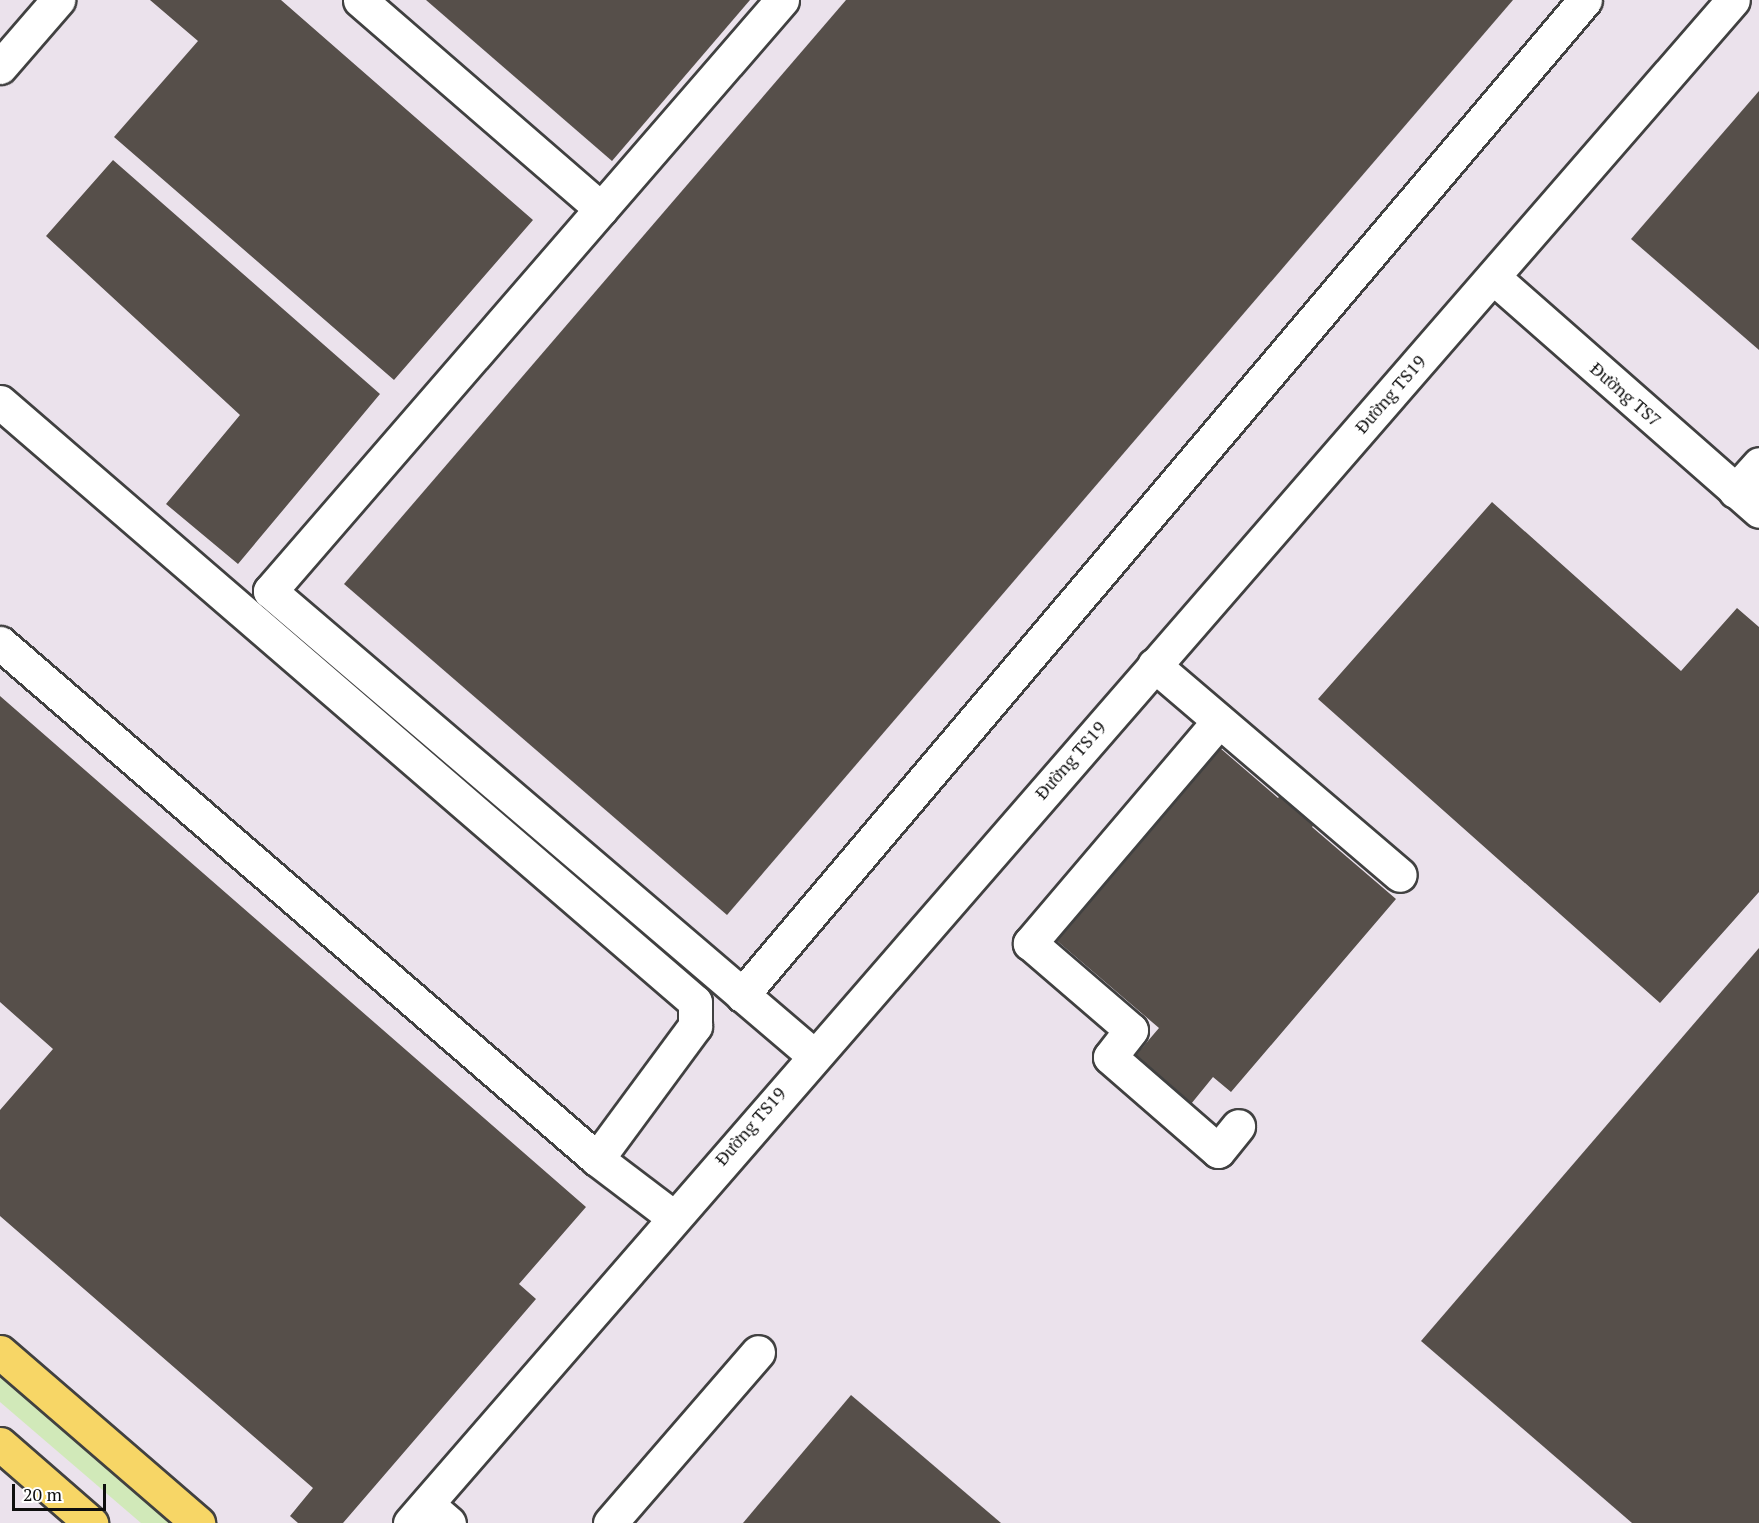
<!DOCTYPE html>
<meta charset="utf-8">
<style>
body{margin:0}
#map{position:relative;width:1759px;height:1523px;overflow:hidden;background:#fffcef;font-family:"PT Serif",serif}
div>[style]{position:absolute}
.industrial>*{inset:0;background:#ebe2ec;transform-origin:0 0}
.green>*{inset:0;background:#d1e9b9}
.building>*{inset:0;background:#564f4a}
.roads{filter:drop-shadow(2px 0 #414141) drop-shadow(-2px 0 #414141) drop-shadow(0 2px #414141) drop-shadow(0 -2px #414141)}
.minor>*{height:33px;margin:-16.5px;padding:0 16.5px;transform-origin:16.5px;border-radius:16.5px;background:#fff}
.major>*{height:33px;margin:-16.5px;padding:0 16.5px;transform-origin:16.5px;border-radius:16.5px;background:#f7d666}
span{translate:-50% -50%;white-space:nowrap;text-align:center;line-height:1.15;-webkit-text-stroke:6px #fff;paint-order:stroke}
.street-label{font-size:18px;color:#0e0e0e}
.scale{position:absolute;left:12px;top:1484px;width:94px;height:27px;box-sizing:border-box;border:3px solid #0e0e0e;border-top:0;padding-left:8px;font-size:18px;line-height:21px;white-space:nowrap;color:#0e0e0e;-webkit-text-stroke:4px #fff;paint-order:stroke}
</style>
<div id="map">
<div class="industrial">
<i style="left:0;top:0;width:1759px;height:1523px"></i>
</div>
<div class="green">
<i style="clip-path:polygon(0 1374px,172px 1523px,141px 1523px,0 1402px)"></i>
</div>
<div class="building">
<i style="clip-path:polygon(150px 0,281px 0,533px 220px,394px 380px,114px 137px,198px 41px)"></i>
<i style="clip-path:polygon(426px 0,750px 0,612px 161px)"></i>
<i style="clip-path:polygon(846px 0,1513px 0,727px 915px,344px 584px)"></i>
<i style="clip-path:polygon(1759px 91px,1759px 350px,1631px 239px)"></i>
<i style="clip-path:polygon(113px 160px,380px 394px,238px 564px,166px 504px,240px 415px,46px 236px)"></i>
<i style="clip-path:polygon(1492px 502px,1681px 671px,1737px 608px,1759px 627px,1759px 892px,1660px 1003px,1318px 699px)"></i>
<i style="clip-path:polygon(0 696px,586px 1207px,519px 1284px,536px 1299px,343px 1523px,298px 1523px,290px 1516px,313px 1488px,0 1216px,0 1110px,53px 1049px,0 1002px)"></i>
<i style="clip-path:polygon(1220px 748px,1278px 798px,1295px 779px,1328px 807px,1312px 827px,1396px 899px,1231px 1092px,1213px 1077px,1191px 1104px,1135px 1056px,1159px 1028px,1056px 940px)"></i>
<i style="clip-path:polygon(1759px 948px,1759px 1523px,1632px 1523px,1421px 1341px)"></i>
<i style="clip-path:polygon(851px 1395px,1001px 1523px,743px 1523px)"></i>
</div>
<div class="roads">
<div class="minor">
<i style="left:360px;top:0;width:319px;rotate:40.9deg"></i>
<i style="left:782px;top:0;width:782px;rotate:130.9deg"></i>
<i style="left:270px;top:591px;width:714px;rotate:40.51deg"></i>
<i style="left:0;top:67px;width:89px;rotate:-49.1deg"></i>
<i style="left:1493px;top:277px;width:354px;rotate:41.3deg"></i>
<i style="left:0;top:402px;width:918px;rotate:40.8deg"></i>
<i style="left:695px;top:1002px;width:24px;rotate:90deg"></i>
<i style="left:695px;top:1026px;width:165px;rotate:126.4deg"></i>
<i style="left:1735px;top:491px;width:36px;rotate:-48deg"></i>
<i style="left:0;top:643px;width:789px;rotate:40.84deg"></i>
<i style="left:597px;top:1159px;width:94px;rotate:37.2deg"></i>
<i style="left:1154px;top:665px;width:323px;rotate:40.5deg"></i>
<i style="left:1219px;top:721px;width:292px;rotate:130.4deg"></i>
<i style="left:1030px;top:943px;width:133px;rotate:40.7deg"></i>
<i style="left:1131px;top:1030px;width:34px;rotate:128deg"></i>
<i style="left:1110px;top:1057px;width:143px;rotate:41deg"></i>
<i style="left:1218px;top:1151px;width:32px;rotate:-51deg"></i>
<i style="left:742px;top:995px;width:1304px;rotate:-49.73deg"></i>
<i style="left:427px;top:1504px;width:29px;rotate:41deg"></i>
<i style="left:410px;top:1523px;width:2017px;rotate:-49.02deg"></i>
<i style="left:610px;top:1523px;width:226px;rotate:-49.1deg"></i>
</div>
<div class="major">
<i style="left:0;top:1352px;width:262px;rotate:40.8deg"></i>
<i style="left:0;top:1444px;width:121px;rotate:41deg"></i>
</div>
</div>
<div class="street-label">
<span style="left:1390px;top:394px;rotate:-49deg">Đường TS19</span>
<span style="left:1626px;top:394px;rotate:41deg">Đường TS7</span>
<span style="left:1070px;top:760px;rotate:-49deg">Đường TS19</span>
<span style="left:750px;top:1126px;rotate:-49deg">Đường TS19</span>
</div>
<div class="scale">20 m</div>
</div>
